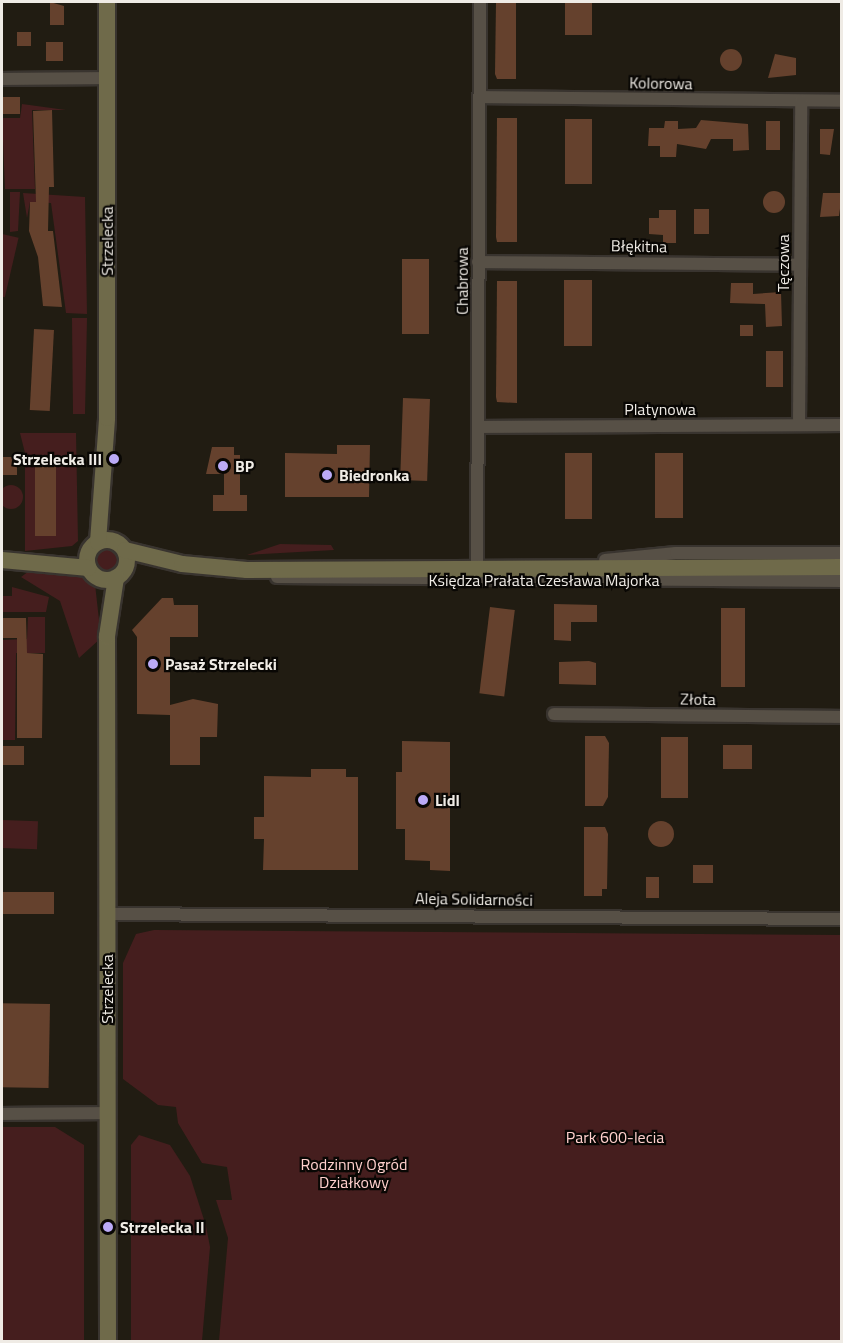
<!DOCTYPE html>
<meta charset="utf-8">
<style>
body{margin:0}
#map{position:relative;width:843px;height:1343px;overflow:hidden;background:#211c12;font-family:"Titillium Web",sans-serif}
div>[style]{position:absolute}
.green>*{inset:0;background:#451e1e;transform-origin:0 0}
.round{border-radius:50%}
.building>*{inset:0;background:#65412d;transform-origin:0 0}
.roads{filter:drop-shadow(2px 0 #39342f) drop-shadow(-2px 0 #39342f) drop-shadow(0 2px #39342f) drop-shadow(0 -2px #39342f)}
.street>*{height:12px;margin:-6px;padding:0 6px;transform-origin:6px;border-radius:6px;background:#575046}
.secondary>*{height:16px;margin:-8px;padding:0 8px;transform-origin:8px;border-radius:8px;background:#6f6a4a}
.secondary>.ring{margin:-8px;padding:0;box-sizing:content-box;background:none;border:16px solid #6f6a4a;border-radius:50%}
.dots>*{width:16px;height:16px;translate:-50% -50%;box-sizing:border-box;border:3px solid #090704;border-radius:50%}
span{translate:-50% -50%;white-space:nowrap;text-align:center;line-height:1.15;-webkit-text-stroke:4.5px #090704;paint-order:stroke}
.street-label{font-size:16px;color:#efebe5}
.poi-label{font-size:16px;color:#efebe5;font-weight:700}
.right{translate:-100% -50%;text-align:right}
.left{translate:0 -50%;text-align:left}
.park-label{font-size:16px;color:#ffd0cd}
.frame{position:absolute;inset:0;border:3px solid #efebe5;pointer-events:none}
</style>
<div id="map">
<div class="green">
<i style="clip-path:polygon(22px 104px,66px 110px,32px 110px,35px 189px,5px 189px,2px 118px,20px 118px)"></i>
<i style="clip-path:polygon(10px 192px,20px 192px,18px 231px,10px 232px)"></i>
<i style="clip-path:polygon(23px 193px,85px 197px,87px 314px,66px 313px,51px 203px,30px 202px,27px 218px)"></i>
<i style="left:2px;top:234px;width:17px;height:61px;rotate:13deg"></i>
<i style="clip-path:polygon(72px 318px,87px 318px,85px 414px,73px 414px)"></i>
<i style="clip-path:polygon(20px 433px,76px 433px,78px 541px,72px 546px,25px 551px,25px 453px)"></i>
<i class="round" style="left:-1px;top:485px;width:24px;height:24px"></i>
<i style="clip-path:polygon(280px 544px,331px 545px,334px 550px,247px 555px)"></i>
<i class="round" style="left:96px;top:548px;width:22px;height:22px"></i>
<i style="clip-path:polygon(33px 568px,88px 574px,95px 584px,101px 638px,79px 658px,60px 601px,21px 577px)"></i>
<i style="clip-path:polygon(12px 587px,49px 597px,46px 612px,2px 612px,2px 596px,12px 596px)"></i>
<i style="clip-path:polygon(28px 617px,45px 617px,45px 653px,16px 653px,15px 740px,2px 740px,2px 640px,27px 639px)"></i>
<i style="left:2px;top:820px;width:36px;height:28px;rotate:2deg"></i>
<i style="clip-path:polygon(154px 930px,841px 935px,841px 1341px,219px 1341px,228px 1238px,216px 1200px,232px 1200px,227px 1167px,202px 1163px,178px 1123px,176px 1107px,158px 1105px,123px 1079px,123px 963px,136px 934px)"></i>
<i style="clip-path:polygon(2px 1127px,55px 1127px,84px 1145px,84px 1341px,2px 1341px)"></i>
<i style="clip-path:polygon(139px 1135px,170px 1145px,190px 1176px,206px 1226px,210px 1247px,202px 1341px,131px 1341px,131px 1145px)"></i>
</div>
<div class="building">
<i style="clip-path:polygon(50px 2px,64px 6px,64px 25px,50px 25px)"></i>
<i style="clip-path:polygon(496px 2px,516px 2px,516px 79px,497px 79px,495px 74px)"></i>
<i style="left:565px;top:2px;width:27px;height:33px"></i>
<i style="left:17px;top:32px;width:14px;height:14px"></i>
<i style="left:63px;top:42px;width:19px;height:17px;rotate:90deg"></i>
<i class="round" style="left:720px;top:49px;width:22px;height:22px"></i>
<i style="clip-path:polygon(775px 54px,796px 58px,796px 75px,768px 78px)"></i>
<i style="left:2px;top:97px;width:18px;height:17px"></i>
<i style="clip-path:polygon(52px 110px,54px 187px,49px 187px,48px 231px,53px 231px,62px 307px,43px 306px,38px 257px,29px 231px,30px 202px,36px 202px,33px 111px)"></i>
<i style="clip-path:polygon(497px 118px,517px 118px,517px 242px,497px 242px,496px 237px)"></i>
<i style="left:565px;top:119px;width:27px;height:65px"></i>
<i style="clip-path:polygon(701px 120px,748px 124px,749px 150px,733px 151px,733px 139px,711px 139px,706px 149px,677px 144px,676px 157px,660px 157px,660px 146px,648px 146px,649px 128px,664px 128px,665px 121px,678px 121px,678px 129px,696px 128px)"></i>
<i style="left:766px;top:121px;width:14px;height:29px"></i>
<i style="clip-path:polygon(820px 129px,834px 129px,830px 155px,820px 154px)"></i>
<i class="round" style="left:763px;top:191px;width:22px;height:22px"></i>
<i style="clip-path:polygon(823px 193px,842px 193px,839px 216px,820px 217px)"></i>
<i style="left:694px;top:209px;width:15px;height:25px"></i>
<i style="clip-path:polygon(659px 210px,676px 210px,676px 243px,663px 243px,663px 235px,649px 234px,649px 218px,659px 218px)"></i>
<i style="left:402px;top:259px;width:27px;height:75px"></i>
<i style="left:564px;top:280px;width:28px;height:66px"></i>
<i style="clip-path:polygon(497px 281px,517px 281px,517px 403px,497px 402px,496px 397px)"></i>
<i style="clip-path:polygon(731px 283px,753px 283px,753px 294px,781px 292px,782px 326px,766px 327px,765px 304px,730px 303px)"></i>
<i style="left:740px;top:325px;width:13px;height:11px"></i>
<i style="left:34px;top:329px;width:20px;height:81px;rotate:3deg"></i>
<i style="left:766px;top:351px;width:17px;height:36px"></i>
<i style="left:403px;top:398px;width:27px;height:82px;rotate:2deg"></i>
<i style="clip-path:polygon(337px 445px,370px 445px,369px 497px,285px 497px,285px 453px,337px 454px)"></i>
<i style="clip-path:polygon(212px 447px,234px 447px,234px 455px,240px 455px,240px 495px,247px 495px,247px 511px,213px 511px,213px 495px,224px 495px,224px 474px,206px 474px)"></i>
<i style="left:565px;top:453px;width:27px;height:66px"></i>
<i style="left:655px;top:453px;width:28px;height:65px"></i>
<i style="left:2px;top:457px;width:15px;height:18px"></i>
<i style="left:35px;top:465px;width:21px;height:71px"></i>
<i style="clip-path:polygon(162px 598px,173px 598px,174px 605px,198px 605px,198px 637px,170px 637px,170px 705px,193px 699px,218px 704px,217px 737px,200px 737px,200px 765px,170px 765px,170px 715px,137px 714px,137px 637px,132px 630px)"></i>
<i style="clip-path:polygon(554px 604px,597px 605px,597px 622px,571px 622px,571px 641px,554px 640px)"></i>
<i style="left:490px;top:607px;width:25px;height:87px;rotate:7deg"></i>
<i style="left:721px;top:608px;width:24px;height:79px"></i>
<i style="clip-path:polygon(2px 618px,26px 618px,27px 653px,43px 654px,42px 738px,17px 738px,17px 638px,2px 638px)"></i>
<i style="clip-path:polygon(589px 661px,596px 663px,596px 685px,559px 684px,559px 662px)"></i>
<i style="clip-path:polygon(585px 736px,605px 736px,609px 743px,608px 797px,603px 806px,585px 806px)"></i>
<i style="left:661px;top:737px;width:27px;height:61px"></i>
<i style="clip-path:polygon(402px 741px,450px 742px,450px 871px,430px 870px,430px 861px,405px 860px,405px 829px,396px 829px,396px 772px,402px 772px)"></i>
<i style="left:723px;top:745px;width:29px;height:24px"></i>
<i style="left:2px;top:746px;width:22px;height:19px"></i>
<i style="clip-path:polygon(311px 769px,346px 769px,346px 777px,358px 777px,358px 870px,263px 870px,264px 839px,254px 839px,254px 817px,264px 817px,264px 776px,311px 777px)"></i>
<i class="round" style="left:648px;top:821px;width:26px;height:26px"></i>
<i style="clip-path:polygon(584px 827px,605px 827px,608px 834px,607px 889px,602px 889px,602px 896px,584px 896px)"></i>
<i style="left:693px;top:865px;width:20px;height:18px"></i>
<i style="left:646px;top:877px;width:13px;height:21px"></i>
<i style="left:2px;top:892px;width:52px;height:22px"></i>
<i style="left:50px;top:1004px;width:84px;height:48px;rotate:91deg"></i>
</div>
<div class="roads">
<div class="street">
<i style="left:2px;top:79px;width:105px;rotate:-0.5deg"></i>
<i style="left:479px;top:97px;width:363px;rotate:0.6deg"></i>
<i style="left:478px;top:262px;width:322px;rotate:0.5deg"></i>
<i style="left:799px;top:425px;width:324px;rotate:-89.6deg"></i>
<i style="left:478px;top:427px;width:364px;rotate:-0.3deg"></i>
<i style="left:605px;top:560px;width:71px;rotate:-5.6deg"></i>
<i style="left:676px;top:553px;width:166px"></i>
<i style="left:477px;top:561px;width:559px;rotate:-89.69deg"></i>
<i style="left:277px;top:577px;width:565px;rotate:0.41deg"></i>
<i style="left:554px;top:714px;width:288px;rotate:0.6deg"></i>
<i style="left:106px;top:914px;width:736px;rotate:0.39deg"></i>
<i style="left:2px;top:1114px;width:105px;rotate:-0.5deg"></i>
</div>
<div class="secondary">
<i class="ring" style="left:87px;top:540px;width:24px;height:24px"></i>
<i style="left:98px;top:542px;width:124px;rotate:-85.8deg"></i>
<i style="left:107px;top:418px;width:416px;rotate:-90deg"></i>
<i style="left:125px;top:550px;width:59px;rotate:13.8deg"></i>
<i style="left:182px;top:564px;width:65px;rotate:5.3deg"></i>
<i style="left:247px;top:570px;width:595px;rotate:-0.29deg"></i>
<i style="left:2px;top:560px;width:87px;rotate:5.3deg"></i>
<i style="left:108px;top:1342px;width:706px;rotate:-90.08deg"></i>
<i style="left:107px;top:636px;width:59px;rotate:-81.2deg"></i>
</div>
</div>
<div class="dots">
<i style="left:114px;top:459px;background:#bbaaf6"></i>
<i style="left:223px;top:466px;background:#bbaaf6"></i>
<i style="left:327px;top:475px;background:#bbaaf6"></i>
<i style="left:153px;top:664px;background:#bbaaf6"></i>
<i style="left:423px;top:800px;background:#bbaaf6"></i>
<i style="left:108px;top:1227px;background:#bbaaf6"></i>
</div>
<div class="street-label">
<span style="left:661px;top:83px;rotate:1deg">Kolorowa</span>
<span style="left:107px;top:241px;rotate:-90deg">Strzelecka</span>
<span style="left:639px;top:246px;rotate:1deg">Błękitna</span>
<span style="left:783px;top:263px;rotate:-90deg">Tęczowa</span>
<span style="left:462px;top:281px;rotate:-90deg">Chabrowa</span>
<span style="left:660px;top:409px">Platynowa</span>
<span style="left:544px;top:580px">Księdza Prałata Czesława Majorka</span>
<span style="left:698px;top:699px;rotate:1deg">Złota</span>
<span style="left:474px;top:899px;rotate:1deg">Aleja Solidarności</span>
<span style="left:107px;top:989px;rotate:-90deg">Strzelecka</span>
</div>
<div class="poi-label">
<span class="right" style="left:102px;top:459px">Strzelecka III</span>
<span class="left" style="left:235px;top:466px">BP</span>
<span class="left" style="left:339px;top:475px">Biedronka</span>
<span class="left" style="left:165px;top:664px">Pasaż Strzelecki</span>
<span class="left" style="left:435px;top:800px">Lidl</span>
<span class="left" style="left:120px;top:1227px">Strzelecka II</span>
</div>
<div class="park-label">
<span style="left:615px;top:1137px">Park 600-lecia</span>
<span style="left:354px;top:1173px">Rodzinny Ogród<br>Działkowy</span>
</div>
<div class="frame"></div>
</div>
